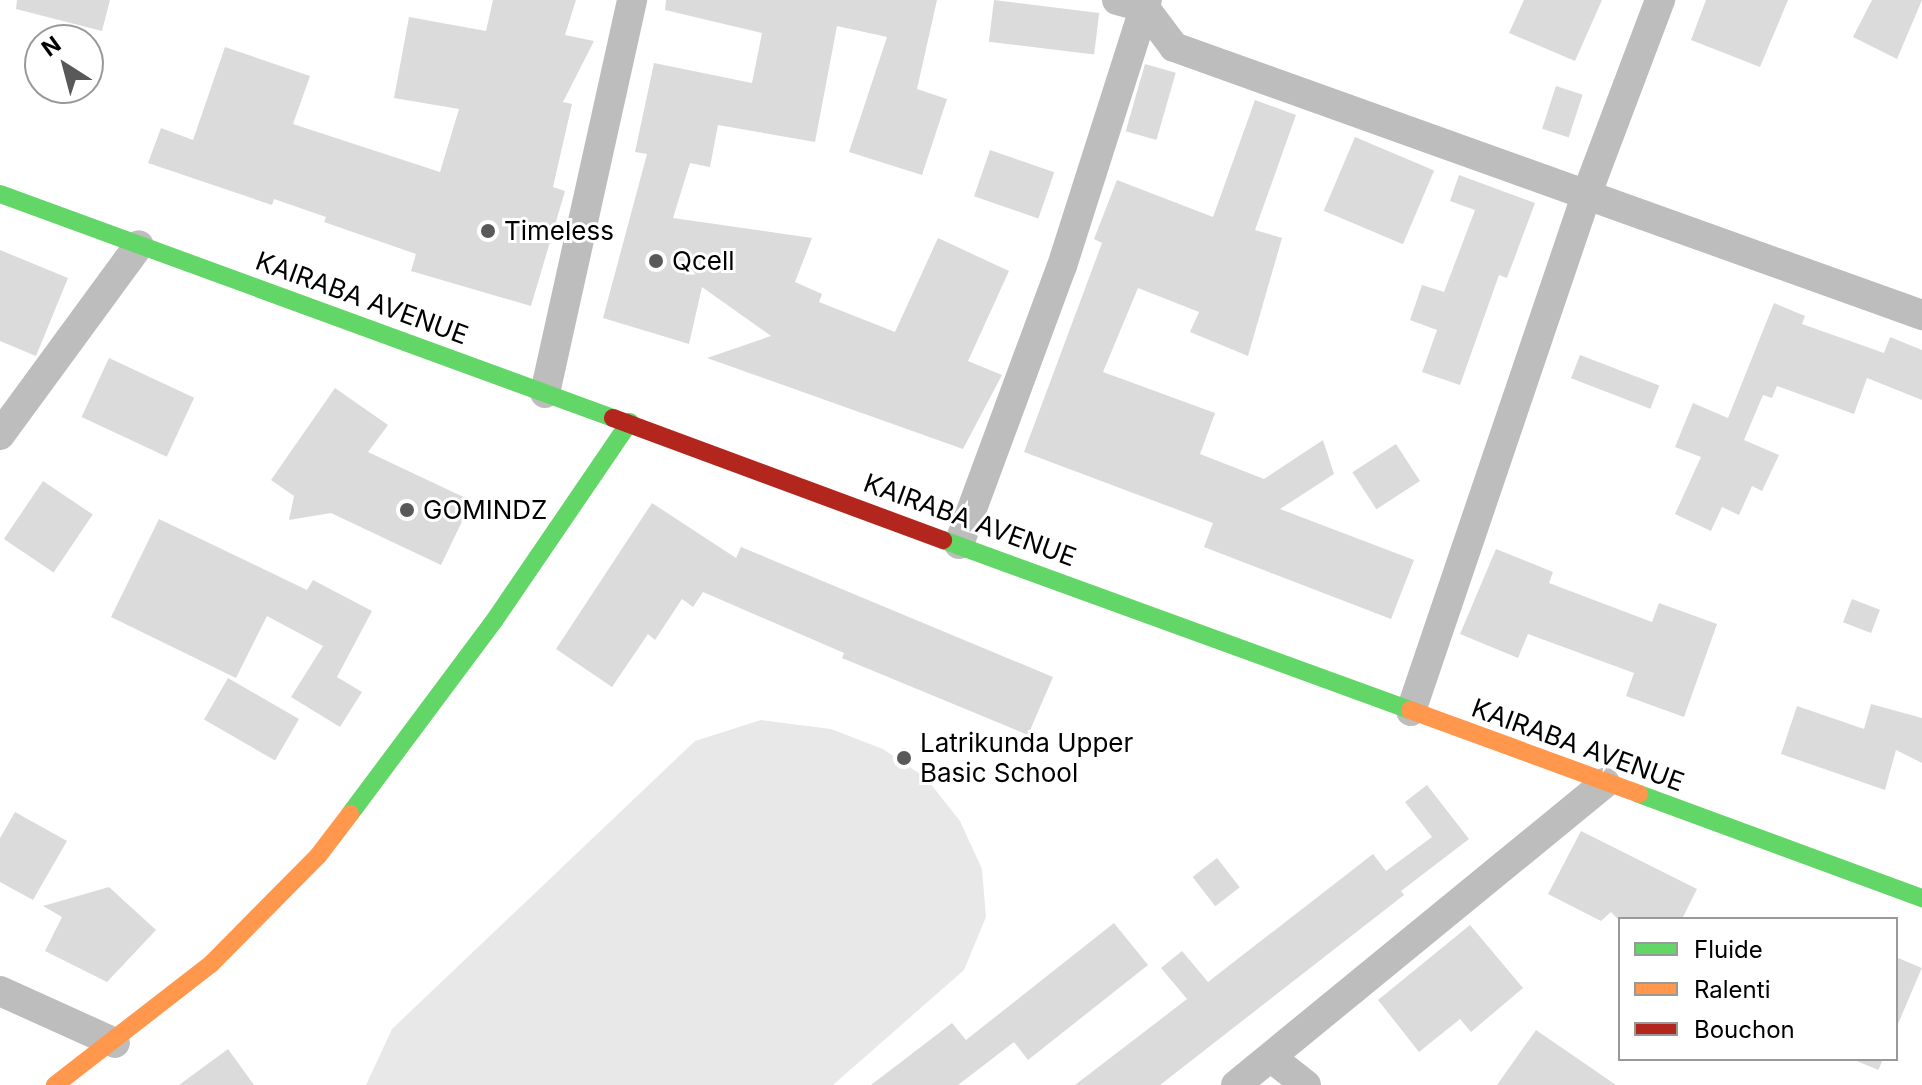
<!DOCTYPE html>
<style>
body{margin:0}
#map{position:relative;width:1922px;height:1085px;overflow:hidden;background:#fff;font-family:Inter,sans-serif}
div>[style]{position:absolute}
.green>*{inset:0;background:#e8e8e8}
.building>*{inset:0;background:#dbdbdb;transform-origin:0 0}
.street>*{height:30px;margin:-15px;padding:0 15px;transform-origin:15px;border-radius:15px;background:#bdbdbd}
.fast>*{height:18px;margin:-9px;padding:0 9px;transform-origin:9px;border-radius:9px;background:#63d668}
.slow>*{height:18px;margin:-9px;padding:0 9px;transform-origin:9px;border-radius:9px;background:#ff974d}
.jam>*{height:18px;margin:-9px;padding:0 9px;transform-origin:9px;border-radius:9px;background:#b3261e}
.dots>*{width:22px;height:22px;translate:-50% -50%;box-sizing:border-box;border:4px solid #fff;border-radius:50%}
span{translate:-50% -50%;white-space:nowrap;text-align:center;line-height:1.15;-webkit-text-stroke:6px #fff;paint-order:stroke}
.poi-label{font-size:26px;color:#000}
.left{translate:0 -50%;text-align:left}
.street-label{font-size:26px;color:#000}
.legend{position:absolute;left:1618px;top:917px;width:280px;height:144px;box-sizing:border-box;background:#fff;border:2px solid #999;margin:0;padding:10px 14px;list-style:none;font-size:24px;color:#000}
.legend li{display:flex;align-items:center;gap:16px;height:40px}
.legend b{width:40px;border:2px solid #999}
.north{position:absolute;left:24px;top:24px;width:80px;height:80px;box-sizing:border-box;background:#fff;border:2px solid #999;border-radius:50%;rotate:324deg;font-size:22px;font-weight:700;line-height:32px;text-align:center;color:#000}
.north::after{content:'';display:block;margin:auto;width:28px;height:36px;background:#595959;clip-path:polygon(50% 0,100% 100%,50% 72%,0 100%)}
</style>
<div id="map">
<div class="green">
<i style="clip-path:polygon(761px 720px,831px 729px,883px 749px,926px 778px,960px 821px,982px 869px,986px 917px,964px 970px,833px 1085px,366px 1085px,392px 1029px,695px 741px)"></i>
</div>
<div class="building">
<i style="clip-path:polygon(17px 0,110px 0,102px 31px,16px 9px)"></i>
<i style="clip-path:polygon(493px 0,576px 0,565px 35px,594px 41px,563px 102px,572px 104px,553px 187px,565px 191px,531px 306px,411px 271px,416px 254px,324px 222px,326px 217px,274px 199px,272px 205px,148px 163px,161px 128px,193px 140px,225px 47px,310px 76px,293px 124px,440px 172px,459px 109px,394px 98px,409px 17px,486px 31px)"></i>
<i style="clip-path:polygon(666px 0,937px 0,917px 89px,947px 99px,922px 175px,849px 152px,887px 37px,837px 26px,815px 142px,718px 125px,710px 167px,690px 163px,673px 218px,812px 238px,795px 282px,822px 294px,819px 302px,895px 332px,938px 238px,1009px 271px,968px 361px,1002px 375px,963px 449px,707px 358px,771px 336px,702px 287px,689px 344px,603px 318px,647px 154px,635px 152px,654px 63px,752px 83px,762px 33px,665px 10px)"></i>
<i style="left:994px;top:0;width:106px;height:42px;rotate:7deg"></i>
<i style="clip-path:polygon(1524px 0,1602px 0,1575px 61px,1509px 33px)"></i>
<i style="clip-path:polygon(1706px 0,1788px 0,1760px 67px,1691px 40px)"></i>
<i style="clip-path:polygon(1872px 0,1922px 0,1897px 59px,1853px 37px)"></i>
<i style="left:1145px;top:64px;width:32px;height:70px;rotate:16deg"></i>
<i style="left:1556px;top:86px;width:28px;height:45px;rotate:18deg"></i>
<i style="clip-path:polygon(1255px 100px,1296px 115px,1255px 230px,1282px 238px,1248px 356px,1190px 332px,1199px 312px,1138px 288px,1103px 372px,1215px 413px,1200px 454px,1264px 479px,1323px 440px,1334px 474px,1280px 509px,1414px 560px,1391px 619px,1204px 547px,1213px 523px,1024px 452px,1102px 243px,1094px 239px,1117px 180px,1213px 217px)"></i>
<i style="left:1355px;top:137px;width:86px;height:80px;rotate:23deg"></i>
<i style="left:990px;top:150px;width:68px;height:49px;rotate:19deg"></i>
<i style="clip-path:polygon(1459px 175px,1535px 203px,1507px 278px,1499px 275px,1460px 385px,1422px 372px,1437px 330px,1410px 320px,1422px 285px,1444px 292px,1475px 210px,1450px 201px)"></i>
<i style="clip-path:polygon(0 250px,68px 278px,36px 356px,0 341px)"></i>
<i style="clip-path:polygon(1774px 303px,1805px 316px,1802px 324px,1884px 353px,1890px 337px,1922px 350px,1922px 400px,1867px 378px,1854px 414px,1777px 386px,1772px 398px,1763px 395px,1744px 440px,1779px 455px,1762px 491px,1752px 486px,1739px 515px,1722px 507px,1711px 531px,1675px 514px,1701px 457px,1675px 447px,1693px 403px,1728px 418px)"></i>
<i style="left:1580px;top:355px;width:85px;height:25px;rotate:21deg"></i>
<i style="left:109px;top:358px;width:94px;height:65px;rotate:25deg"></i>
<i style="clip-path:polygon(335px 388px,388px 425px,368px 452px,472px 501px,441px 565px,331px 513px,289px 520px,294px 496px,271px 480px)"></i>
<i style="left:1396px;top:444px;width:44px;height:52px;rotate:57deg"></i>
<i style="left:43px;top:481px;width:60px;height:70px;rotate:34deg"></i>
<i style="clip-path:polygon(652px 503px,736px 558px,741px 547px,1053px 677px,1028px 735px,842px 658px,844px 653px,703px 592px,693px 607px,682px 599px,655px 640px,648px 634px,612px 687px,556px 649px)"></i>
<i style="clip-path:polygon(159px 519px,307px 590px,313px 580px,372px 611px,337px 677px,362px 692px,340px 727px,291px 697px,323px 646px,267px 616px,236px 678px,111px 617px)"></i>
<i style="clip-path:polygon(1496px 549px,1553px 572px,1549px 583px,1652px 622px,1659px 603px,1717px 624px,1684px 717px,1626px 696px,1634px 673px,1528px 634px,1518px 658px,1460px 634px)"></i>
<i style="left:1852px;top:599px;width:30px;height:25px;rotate:21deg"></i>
<i style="left:228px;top:678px;width:82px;height:48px;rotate:30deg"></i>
<i style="clip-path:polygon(1871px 704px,1922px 718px,1922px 763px,1896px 750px,1885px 790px,1781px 754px,1797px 706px,1864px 729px)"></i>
<i style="clip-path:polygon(1427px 785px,1469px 839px,1401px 891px,1404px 895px,1160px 1085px,1075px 1085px,1187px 999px,1161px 968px,1182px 951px,1208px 982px,1373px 854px,1386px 871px,1432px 837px,1405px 802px)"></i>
<i style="clip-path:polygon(15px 812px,67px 841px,33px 900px,0 882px,0 838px)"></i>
<i style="clip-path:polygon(1581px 831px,1697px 889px,1682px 919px,1618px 919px,1611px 912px,1601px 921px,1548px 894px)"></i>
<i style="left:1217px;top:858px;width:37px;height:31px;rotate:52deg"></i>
<i style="clip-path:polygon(109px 887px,156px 930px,107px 982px,45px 951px,62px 917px,43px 906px)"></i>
<i style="clip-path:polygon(1114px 923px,1148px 965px,1028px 1060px,1014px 1042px,958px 1085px,871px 1085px,952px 1023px,966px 1040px)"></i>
<i style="clip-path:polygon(1470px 925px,1523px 988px,1471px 1032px,1460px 1019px,1419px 1052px,1378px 1000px)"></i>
<i style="left:1896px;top:957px;width:28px;height:111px;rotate:23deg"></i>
<i style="clip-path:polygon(1536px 1030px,1616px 1085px,1497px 1085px)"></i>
<i style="clip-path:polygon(228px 1049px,254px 1085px,179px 1085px)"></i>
</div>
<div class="street">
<i style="left:1117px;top:0;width:28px;rotate:15deg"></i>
<i style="left:1144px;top:7px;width:50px;rotate:53.1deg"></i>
<i style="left:1174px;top:47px;width:795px;rotate:19.71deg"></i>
<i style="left:545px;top:393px;width:403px;rotate:-77.5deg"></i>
<i style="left:0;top:435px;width:235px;rotate:-53.8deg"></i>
<i style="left:959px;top:544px;width:296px;rotate:-69.7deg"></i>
<i style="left:1062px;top:266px;width:279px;rotate:-72.3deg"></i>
<i style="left:1411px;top:711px;width:544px;rotate:-71.23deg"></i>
<i style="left:1586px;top:196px;width:210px;rotate:-69.3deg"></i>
<i style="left:0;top:991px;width:126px;rotate:24.3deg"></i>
<i style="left:1273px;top:1059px;width:42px;rotate:38.2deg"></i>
<i style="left:1236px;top:1085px;width:477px;rotate:-39.3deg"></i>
</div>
<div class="fast">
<i style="left:0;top:194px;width:653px;rotate:20.07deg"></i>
<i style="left:943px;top:540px;width:497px;rotate:20deg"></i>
<i style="left:1639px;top:794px;width:302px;rotate:20.2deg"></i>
<i style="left:350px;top:814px;width:241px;rotate:-53.3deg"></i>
<i style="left:494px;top:621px;width:241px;rotate:-55.7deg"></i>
</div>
<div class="slow">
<i style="left:1410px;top:710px;width:244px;rotate:20.1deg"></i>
<i style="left:55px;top:1085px;width:197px;rotate:-37.8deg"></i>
<i style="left:211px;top:964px;width:152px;rotate:-45.3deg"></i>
<i style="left:318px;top:856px;width:53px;rotate:-52.7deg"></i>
</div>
<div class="jam">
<i style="left:613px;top:418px;width:352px;rotate:20.3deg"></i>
</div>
<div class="dots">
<i style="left:488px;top:231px;background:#595959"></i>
<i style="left:656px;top:261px;background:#595959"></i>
<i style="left:407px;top:510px;background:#595959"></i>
<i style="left:904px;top:758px;background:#595959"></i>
</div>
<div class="poi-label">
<span class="left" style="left:504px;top:231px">Timeless</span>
<span class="left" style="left:672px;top:261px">Qcell</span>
<span class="left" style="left:423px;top:510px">GOMINDZ</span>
<span class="left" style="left:920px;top:758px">Latrikunda Upper<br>Basic School</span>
</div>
<div class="street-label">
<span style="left:362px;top:298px;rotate:20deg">KAIRABA AVENUE</span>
<span style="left:970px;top:520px;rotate:20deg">KAIRABA AVENUE</span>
<span style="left:1578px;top:745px;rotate:20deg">KAIRABA AVENUE</span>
</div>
<ul class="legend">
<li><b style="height:10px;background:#63d668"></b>Fluide</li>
<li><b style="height:10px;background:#ff974d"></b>Ralenti</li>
<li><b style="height:10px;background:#b3261e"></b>Bouchon</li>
</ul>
<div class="north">N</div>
</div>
